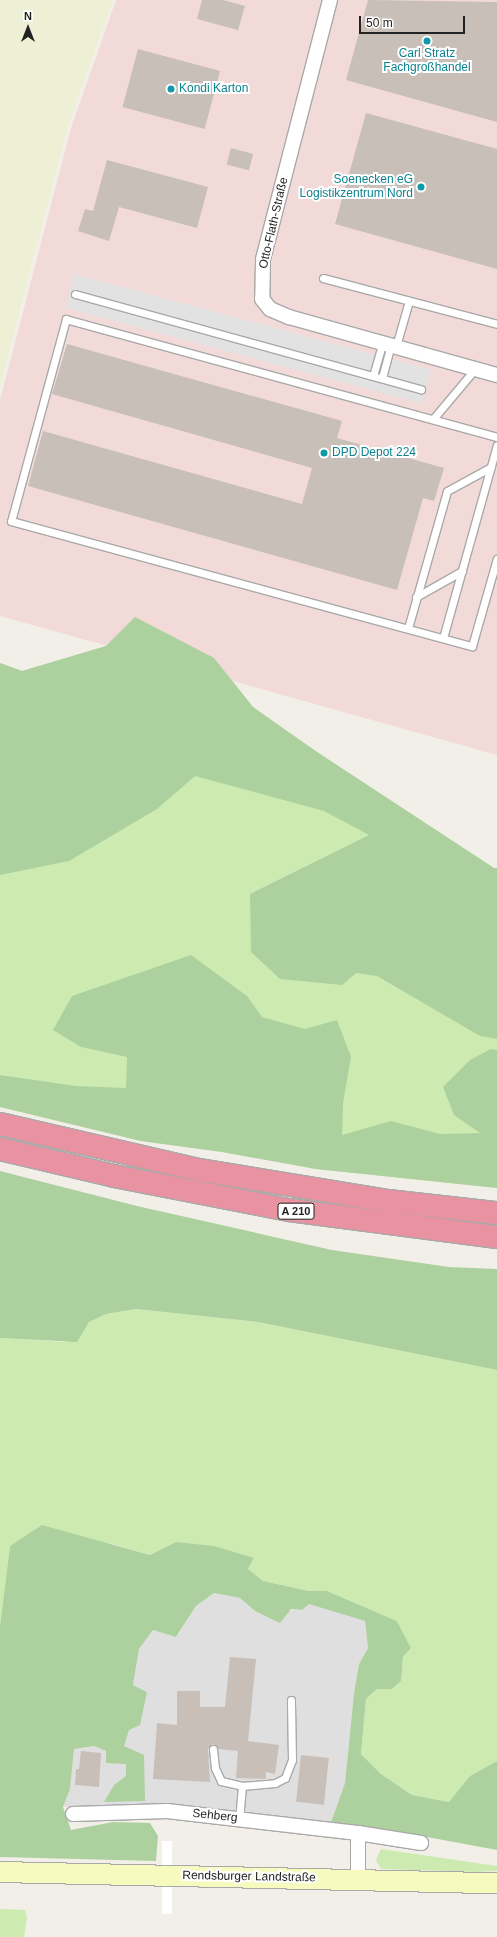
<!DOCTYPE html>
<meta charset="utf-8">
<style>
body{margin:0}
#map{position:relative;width:497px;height:1937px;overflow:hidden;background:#f2efe9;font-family:Arial,sans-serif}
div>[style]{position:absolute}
.residential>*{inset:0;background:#e0dfdf}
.commercial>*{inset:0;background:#f2dad9}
.farmland>*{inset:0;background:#eef0d5}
.grass>*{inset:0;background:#cdebb0}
.forest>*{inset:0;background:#add19e}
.parking>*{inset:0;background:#e2e2e2;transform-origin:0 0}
.pier>*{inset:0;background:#fff;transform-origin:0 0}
.building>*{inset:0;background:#c7bfb8;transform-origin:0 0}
.roads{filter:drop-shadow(1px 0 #a9a9a9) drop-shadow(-1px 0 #a9a9a9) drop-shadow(0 1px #a9a9a9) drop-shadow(0 -1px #a9a9a9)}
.lane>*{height:7px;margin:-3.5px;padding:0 3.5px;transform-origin:3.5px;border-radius:3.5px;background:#fff}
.street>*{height:14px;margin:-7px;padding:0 7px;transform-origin:7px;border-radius:7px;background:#fff}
.secondary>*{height:20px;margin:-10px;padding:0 10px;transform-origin:10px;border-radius:10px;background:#f7fabf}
.highway>*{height:22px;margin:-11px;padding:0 11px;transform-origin:11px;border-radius:11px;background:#e892a2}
.dots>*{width:11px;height:11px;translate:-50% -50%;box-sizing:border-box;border:2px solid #fff;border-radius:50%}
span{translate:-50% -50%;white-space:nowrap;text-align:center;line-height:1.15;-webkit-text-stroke:4px #fff;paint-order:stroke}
.shield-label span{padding:1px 3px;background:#fff;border:1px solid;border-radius:3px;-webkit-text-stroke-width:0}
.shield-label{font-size:11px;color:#222;font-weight:700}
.culture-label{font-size:12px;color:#0d838f}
.left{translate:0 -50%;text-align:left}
.right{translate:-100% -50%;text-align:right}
.street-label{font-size:12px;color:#222}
.north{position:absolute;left:8px;top:8px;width:40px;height:40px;-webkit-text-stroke:3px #fff;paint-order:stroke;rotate:0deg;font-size:11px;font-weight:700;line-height:16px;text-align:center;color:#222}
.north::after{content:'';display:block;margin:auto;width:14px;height:18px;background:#222;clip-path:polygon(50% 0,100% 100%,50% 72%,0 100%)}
.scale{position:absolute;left:359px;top:16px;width:106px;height:18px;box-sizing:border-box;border:2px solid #222;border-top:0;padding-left:5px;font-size:12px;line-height:14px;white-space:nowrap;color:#222;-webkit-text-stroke:3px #fff;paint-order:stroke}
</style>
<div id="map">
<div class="residential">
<i style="clip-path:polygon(214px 1593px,240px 1598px,255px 1611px,302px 1610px,309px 1603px,365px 1621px,368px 1648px,359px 1664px,354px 1693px,345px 1783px,330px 1825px,141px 1804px,63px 1807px,70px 1789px,74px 1749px,94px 1746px,106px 1751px,129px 1730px,147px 1692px,133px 1685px,139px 1649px,153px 1630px,177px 1637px,196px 1606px)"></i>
</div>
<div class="commercial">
<i style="clip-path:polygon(116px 0,497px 0,497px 755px,0 616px,0 400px,71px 128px)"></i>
</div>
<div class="farmland">
<i style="clip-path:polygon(0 0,113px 0,67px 129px,0 387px)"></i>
</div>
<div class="grass">
<i style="clip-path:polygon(135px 617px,214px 658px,253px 707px,317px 752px,494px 868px,497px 868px,497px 1188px,316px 1169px,222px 1152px,141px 1141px,0 1107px,0 663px,22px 671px,106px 646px)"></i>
<i style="clip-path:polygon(136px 1309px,258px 1322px,497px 1370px,497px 1761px,470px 1776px,450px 1802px,412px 1795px,381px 1774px,361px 1754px,366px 1699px,377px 1689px,392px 1689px,401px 1681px,403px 1657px,411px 1648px,397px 1621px,327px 1591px,309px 1591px,263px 1581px,248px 1569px,254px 1559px,176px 1542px,150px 1555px,109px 1543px,10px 1546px,0 1626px,0 1338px,65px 1342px,89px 1322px,106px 1314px)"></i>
<i style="clip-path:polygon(381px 1849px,497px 1866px,497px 1871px,476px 1872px,381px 1869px,376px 1860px)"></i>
<i style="clip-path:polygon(0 1909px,25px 1910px,27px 1918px,24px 1937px,0 1937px)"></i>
</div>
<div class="forest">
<i style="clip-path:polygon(135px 617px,214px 658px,253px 707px,317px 752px,494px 868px,497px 868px,497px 1039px,480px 1036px,377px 976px,356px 973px,342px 985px,280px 979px,251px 952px,250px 894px,369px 835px,324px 811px,195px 776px,157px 809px,69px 861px,0 875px,0 663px,22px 671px,106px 646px)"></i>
<i style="clip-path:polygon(191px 955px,247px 996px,262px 1017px,305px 1029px,337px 1020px,351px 1057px,343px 1103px,342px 1135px,391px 1121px,440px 1134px,480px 1133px,454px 1115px,443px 1087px,470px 1060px,491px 1049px,497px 1050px,497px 1188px,316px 1169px,222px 1152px,141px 1141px,0 1107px,0 1075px,76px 1086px,126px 1088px,127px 1057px,81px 1047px,53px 1030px,72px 996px)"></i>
<i style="clip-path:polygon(0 1171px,137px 1206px,332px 1250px,449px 1267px,497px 1269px,497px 1370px,258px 1322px,136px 1309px,106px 1314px,89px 1322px,77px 1342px,0 1338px)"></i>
<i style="clip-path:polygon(42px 1525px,150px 1555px,176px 1542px,214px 1546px,254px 1558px,248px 1569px,263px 1581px,309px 1591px,327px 1591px,397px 1621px,411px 1648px,403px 1657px,401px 1681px,392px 1689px,377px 1689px,366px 1699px,361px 1754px,381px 1774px,412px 1795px,449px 1802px,470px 1776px,497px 1761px,497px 1850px,389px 1830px,330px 1825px,345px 1783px,354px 1693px,359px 1664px,368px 1648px,365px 1621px,309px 1604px,302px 1610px,291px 1609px,280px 1623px,255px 1611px,240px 1598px,214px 1593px,196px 1606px,176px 1637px,153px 1630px,139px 1649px,133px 1685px,147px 1692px,140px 1725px,129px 1730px,124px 1746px,144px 1755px,145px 1801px,104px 1802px,114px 1785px,126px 1776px,126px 1764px,106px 1763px,106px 1751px,94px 1746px,74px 1749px,70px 1789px,63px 1807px,71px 1830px,113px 1822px,150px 1823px,158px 1836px,156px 1861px,0 1857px,0 1626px,10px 1546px)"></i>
</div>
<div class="parking">
<i style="left:74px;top:274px;width:370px;height:35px;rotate:15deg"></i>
</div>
<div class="pier">
<i style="left:162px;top:1841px;width:10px;height:73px"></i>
</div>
<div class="building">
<i style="clip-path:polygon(202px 0,223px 0,245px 6px,238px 30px,197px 19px)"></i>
<i style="clip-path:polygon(368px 0,497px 2px,497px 122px,346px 80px)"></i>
<i style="left:138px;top:49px;width:85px;height:60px;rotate:15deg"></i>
<i style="clip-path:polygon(366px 113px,497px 149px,497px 269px,335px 224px)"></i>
<i style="left:231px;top:148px;width:23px;height:17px;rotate:15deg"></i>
<i style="clip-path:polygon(107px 160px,208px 187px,197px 228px,119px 207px,109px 241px,78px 231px,85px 209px,93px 211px)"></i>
<i style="clip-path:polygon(67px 344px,342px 421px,337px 438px,444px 468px,434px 501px,423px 498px,397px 590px,28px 486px,43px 431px,302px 504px,312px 468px,52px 394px)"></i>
<i style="clip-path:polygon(230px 1657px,256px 1659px,248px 1741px,279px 1745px,275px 1774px,266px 1772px,266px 1779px,236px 1778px,238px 1751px,218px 1749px,213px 1744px,208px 1749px,210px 1782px,153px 1779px,157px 1723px,177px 1725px,177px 1691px,200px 1691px,200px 1707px,225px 1707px)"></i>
<i style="clip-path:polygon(81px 1751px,101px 1753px,99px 1787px,75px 1785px,76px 1769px,79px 1769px)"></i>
<i style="left:301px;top:1755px;width:28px;height:47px;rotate:6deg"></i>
</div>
<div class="roads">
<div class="lane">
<i style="left:323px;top:278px;width:180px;rotate:14.8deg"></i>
<i style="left:75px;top:294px;width:359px;rotate:15.4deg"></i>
<i style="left:396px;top:346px;width:47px;rotate:-73.9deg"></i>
<i style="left:373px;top:376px;width:35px;rotate:-74deg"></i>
<i style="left:382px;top:378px;width:34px;rotate:-75deg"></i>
<i style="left:433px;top:419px;width:65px;rotate:-50deg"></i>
<i style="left:497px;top:437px;width:447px;rotate:-164.7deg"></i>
<i style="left:66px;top:319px;width:209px;rotate:105.2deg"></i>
<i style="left:11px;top:521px;width:478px;rotate:15.2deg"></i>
<i style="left:472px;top:646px;width:91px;rotate:-74.1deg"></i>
<i style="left:416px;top:597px;width:53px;rotate:-29.5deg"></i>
<i style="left:408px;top:628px;width:142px;rotate:-74.1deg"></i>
<i style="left:447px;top:491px;width:50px;rotate:-28.6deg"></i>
<i style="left:443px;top:638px;width:200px;rotate:-74.4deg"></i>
<i style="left:213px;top:1749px;width:19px;rotate:84deg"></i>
<i style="left:215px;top:1768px;width:14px;rotate:65deg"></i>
<i style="left:221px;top:1781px;width:22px;rotate:13deg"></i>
<i style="left:242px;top:1786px;width:33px;rotate:95deg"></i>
<i style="left:242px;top:1786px;width:33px;rotate:-5deg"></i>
<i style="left:275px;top:1783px;width:11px;rotate:-27deg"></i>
<i style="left:285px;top:1778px;width:19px;rotate:-69deg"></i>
<i style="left:292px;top:1760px;width:60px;rotate:-91deg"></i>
</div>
<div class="street">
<i style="left:330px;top:0;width:268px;rotate:104.5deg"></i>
<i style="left:263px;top:260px;width:39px;rotate:91deg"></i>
<i style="left:262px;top:299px;width:13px;rotate:51deg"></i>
<i style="left:270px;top:309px;width:21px;rotate:23deg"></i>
<i style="left:289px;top:317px;width:216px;rotate:15.6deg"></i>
<i style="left:73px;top:1814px;width:94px;rotate:-1.8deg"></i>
<i style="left:167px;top:1811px;width:192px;rotate:6.6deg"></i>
<i style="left:358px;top:1833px;width:64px;rotate:9deg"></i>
<i style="left:358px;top:1833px;width:47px;rotate:90deg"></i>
</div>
<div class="secondary">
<i style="left:0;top:1872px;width:497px;rotate:1.3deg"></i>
</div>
<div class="highway">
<i style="left:0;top:1124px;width:205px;rotate:13deg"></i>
<i style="left:200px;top:1170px;width:191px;rotate:9.4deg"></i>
<i style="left:388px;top:1201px;width:110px;rotate:6.3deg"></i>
<i style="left:0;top:1149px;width:117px;rotate:13.3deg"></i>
<i style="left:114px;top:1176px;width:178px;rotate:11deg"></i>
<i style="left:289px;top:1210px;width:210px;rotate:7.4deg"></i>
</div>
</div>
<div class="dots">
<i style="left:427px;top:41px;background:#0f9aa8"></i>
<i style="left:171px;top:89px;background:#0f9aa8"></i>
<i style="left:421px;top:187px;background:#0f9aa8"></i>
<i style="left:324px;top:453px;background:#0f9aa8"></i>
</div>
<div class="shield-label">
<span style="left:296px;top:1211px">A 210</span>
</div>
<div class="culture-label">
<span style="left:427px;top:61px">Carl Stratz<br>Fachgroßhandel</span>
<span class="left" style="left:179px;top:89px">Kondi Karton</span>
<span class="right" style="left:413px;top:187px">Soenecken eG<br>Logistikzentrum Nord</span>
<span class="left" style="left:332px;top:453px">DPD Depot 224</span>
</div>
<div class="street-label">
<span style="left:274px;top:223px;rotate:-77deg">Otto-Flath-Straße</span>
<span style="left:215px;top:1816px;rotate:6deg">Sehberg</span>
<span style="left:249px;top:1877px;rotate:1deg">Rendsburger Landstraße</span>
</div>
<div class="north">N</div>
<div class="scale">50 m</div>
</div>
